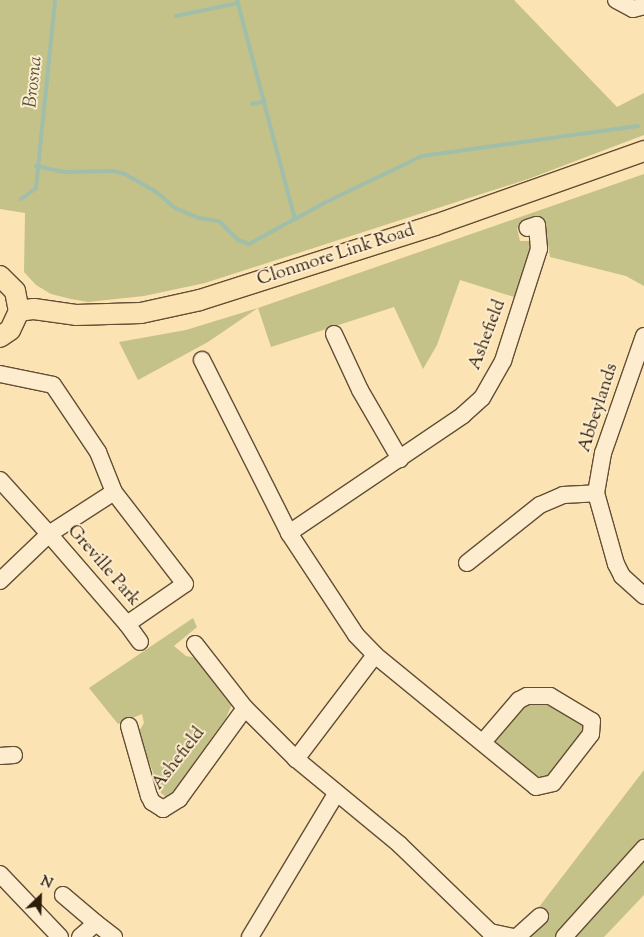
<!DOCTYPE html>
<style>
body{margin:0}
#map{position:relative;width:644px;height:937px;overflow:hidden;background:#fce3b3;font-family:"Sorts Mill Goudy",serif}
div>[style]{position:absolute}
.green>*{inset:0;background:#c4c289}
.stream>*{height:4px;margin:-2px;padding:0 2px;transform-origin:2px;border-radius:2px;background:#a0bea9}
.roads{filter:drop-shadow(1px 0 #624e35) drop-shadow(-1px 0 #624e35) drop-shadow(0 1px #624e35) drop-shadow(0 -1px #624e35)}
.minor>*{height:16px;margin:-8px;padding:0 8px;transform-origin:8px;border-radius:8px;background:#fdedce}
.major>*{height:20px;margin:-10px;padding:0 10px;transform-origin:10px;border-radius:10px;background:#fce3b3}
span{translate:-50% -50%;white-space:nowrap;text-align:center;line-height:1.15;-webkit-text-stroke:4px #fdedce;paint-order:stroke}
.street-label{font-size:18px;color:#2e1c0b}
.water-label{font-size:19px;color:#565542;font-style:italic}
.north{position:absolute;left:15px;top:872px;width:50px;height:50px;-webkit-text-stroke:4px #fdedce;paint-order:stroke;rotate:24deg;font-size:14px;font-weight:700;line-height:20px;text-align:center;color:#2e1c0b}
.north::after{content:'';display:block;margin:auto;width:18px;height:22px;background:#2e1c0b;clip-path:polygon(50% 0,100% 100%,50% 72%,0 100%)}
</style>
<div id="map">
<div class="green">
<i style="clip-path:polygon(0 0,514px 0,617px 107px,644px 93px,644px 135px,531px 178px,205px 283px,144px 296px,88px 302px,71px 299px,51px 294px,36px 285px,24px 272px,25px 213px,0 209px)"></i>
<i style="clip-path:polygon(644px 174px,644px 286px,626px 276px,550px 257px,544px 221px,517px 228px,520px 241px,529px 241px,529px 253px,514px 297px,460px 280px,437px 345px,423px 369px,394px 307px,271px 347px,258px 308px,208px 342px,138px 380px,119px 342px,186px 330px,258px 308px)"></i>
<i style="clip-path:polygon(193px 618px,197px 627px,174px 646px,186px 656px,197px 658px,232px 704px,226px 718px,168px 799px,161px 793px,138px 733px,144px 723px,142px 714px,118px 724px,89px 688px)"></i>
<i style="clip-path:polygon(542px 698px,579px 715px,587px 729px,544px 782px,491px 744px,523px 703px)"></i>
<i style="clip-path:polygon(644px 770px,644px 895px,604px 937px,516px 937px)"></i>
</div>
<div class="stream">
<i style="left:237px;top:0;width:227px;rotate:75.2deg"></i>
<i style="left:176px;top:16px;width:63px;rotate:-11.8deg"></i>
<i style="left:252px;top:104px;width:13px;rotate:-13deg"></i>
<i style="left:36px;top:166px;width:30px;rotate:12deg"></i>
<i style="left:65px;top:172px;width:49px;rotate:-1.2deg"></i>
<i style="left:114px;top:171px;width:11px;rotate:15deg"></i>
<i style="left:125px;top:174px;width:34px;rotate:30deg"></i>
<i style="left:155px;top:191px;width:26px;rotate:40deg"></i>
<i style="left:175px;top:208px;width:26px;rotate:23deg"></i>
<i style="left:199px;top:218px;width:20px;rotate:9deg"></i>
<i style="left:219px;top:221px;width:27px;rotate:45deg"></i>
<i style="left:238px;top:240px;width:12px;rotate:20deg"></i>
<i style="left:249px;top:244px;width:88px;rotate:-28.6deg"></i>
<i style="left:326px;top:202px;width:106px;rotate:-25.6deg"></i>
<i style="left:422px;top:156px;width:218px;rotate:-7.9deg"></i>
<i style="left:21px;top:199px;width:19px;rotate:-36deg"></i>
<i style="left:36px;top:188px;width:189px;rotate:-84.2deg"></i>
</div>
<div class="roads">
<div class="minor">
<i style="left:616px;top:0;width:19px;rotate:28deg"></i>
<i style="left:633px;top:9px;width:11px;rotate:-15deg"></i>
<i style="left:334px;top:334px;width:62px;rotate:65.1deg"></i>
<i style="left:360px;top:390px;width:80px;rotate:59.9deg"></i>
<i style="left:644px;top:336px;width:124px;rotate:109.3deg"></i>
<i style="left:603px;top:453px;width:41px;rotate:99.9deg"></i>
<i style="left:596px;top:493px;width:74px;rotate:74.3deg"></i>
<i style="left:616px;top:564px;width:13px;rotate:63deg"></i>
<i style="left:622px;top:576px;width:30px;rotate:42deg"></i>
<i style="left:202px;top:360px;width:194px;rotate:63.3deg"></i>
<i style="left:289px;top:533px;width:122px;rotate:56.7deg"></i>
<i style="left:356px;top:635px;width:28px;rotate:46deg"></i>
<i style="left:375px;top:655px;width:131px;rotate:127.2deg"></i>
<i style="left:0;top:374px;width:54px;rotate:11.7deg"></i>
<i style="left:53px;top:385px;width:81px;rotate:56.1deg"></i>
<i style="left:98px;top:452px;width:43px;rotate:68.2deg"></i>
<i style="left:114px;top:492px;width:77px;rotate:147.1deg"></i>
<i style="left:49px;top:534px;width:73px;rotate:-132.2deg"></i>
<i style="left:289px;top:533px;width:210px;rotate:-34.1deg"></i>
<i style="left:463px;top:415px;width:25px;rotate:-42deg"></i>
<i style="left:482px;top:398px;width:43px;rotate:-60.4deg"></i>
<i style="left:503px;top:361px;width:118px;rotate:-72.2deg"></i>
<i style="left:539px;top:249px;width:24px;rotate:-95deg"></i>
<i style="left:537px;top:225px;width:10px;rotate:163deg"></i>
<i style="left:467px;top:563px;width:93px;rotate:-38.5deg"></i>
<i style="left:540px;top:505px;width:25px;rotate:-23deg"></i>
<i style="left:563px;top:495px;width:33px;rotate:-3deg"></i>
<i style="left:0;top:581px;width:68px;rotate:-43.8deg"></i>
<i style="left:49px;top:534px;width:119px;rotate:49.1deg"></i>
<i style="left:127px;top:624px;width:70px;rotate:-34.6deg"></i>
<i style="left:185px;top:584px;width:116px;rotate:-127.7deg"></i>
<i style="left:127px;top:624px;width:22px;rotate:54deg"></i>
<i style="left:195px;top:644px;width:81px;rotate:52deg"></i>
<i style="left:245px;top:708px;width:72px;rotate:45deg"></i>
<i style="left:296px;top:759px;width:134px;rotate:39.5deg"></i>
<i style="left:399px;top:844px;width:127px;rotate:44deg"></i>
<i style="left:490px;top:932px;width:24px;rotate:12deg"></i>
<i style="left:375px;top:655px;width:208px;rotate:39.3deg"></i>
<i style="left:536px;top:787px;width:17px;rotate:-13deg"></i>
<i style="left:553px;top:783px;width:62px;rotate:-52.2deg"></i>
<i style="left:591px;top:734px;width:13px;rotate:-86deg"></i>
<i style="left:592px;top:721px;width:49px;rotate:-149.2deg"></i>
<i style="left:550px;top:696px;width:23px;rotate:180deg"></i>
<i style="left:527px;top:696px;width:9px;rotate:153deg"></i>
<i style="left:519px;top:700px;width:55px;rotate:130.6deg"></i>
<i style="left:129px;top:726px;width:73px;rotate:74.1deg"></i>
<i style="left:149px;top:796px;width:7px;rotate:63deg"></i>
<i style="left:152px;top:802px;width:13px;rotate:32deg"></i>
<i style="left:163px;top:809px;width:19px;rotate:-32deg"></i>
<i style="left:179px;top:799px;width:112px;rotate:-54deg"></i>
<i style="left:0;top:756px;width:14px;rotate:-4deg"></i>
<i style="left:0;top:874px;width:87px;rotate:46.4deg"></i>
<i style="left:63px;top:895px;width:43px;rotate:40.3deg"></i>
<i style="left:80px;top:937px;width:21px;rotate:-41deg"></i>
<i style="left:96px;top:923px;width:23px;rotate:38deg"></i>
<i style="left:250px;top:937px;width:167px;rotate:-59deg"></i>
<i style="left:517px;top:937px;width:31px;rotate:-42deg"></i>
<i style="left:564px;top:937px;width:120px;rotate:-48deg"></i>
</div>
<div class="major">
<i style="left:0;top:276px;width:21px;rotate:45deg"></i>
<i style="left:15px;top:291px;width:20px;rotate:79deg"></i>
<i style="left:19px;top:311px;width:21px;rotate:115deg"></i>
<i style="left:10px;top:330px;width:12px;rotate:145deg"></i>
<i style="left:19px;top:311px;width:15px;rotate:-8deg"></i>
<i style="left:34px;top:309px;width:42px;rotate:8.1deg"></i>
<i style="left:76px;top:315px;width:65px;rotate:-1.8deg"></i>
<i style="left:141px;top:313px;width:60px;rotate:-12.4deg"></i>
<i style="left:200px;top:300px;width:247px;rotate:-17.7deg"></i>
<i style="left:435px;top:225px;width:222px;rotate:-19.5deg"></i>
</div>
</div>
<div class="street-label">
<span style="left:336px;top:256px;rotate:-18deg">Clonmore Link Road</span>
<span style="left:488px;top:335px;rotate:-69deg">Ashefield</span>
<span style="left:599px;top:408px;rotate:-72deg">Abbeylands</span>
<span style="left:103px;top:566px;rotate:49deg">Greville Park</span>
<span style="left:179px;top:759px;rotate:-52deg">Ashefield</span>
</div>
<div class="water-label">
<span style="left:34px;top:82px;rotate:-84deg">Brosna</span>
</div>
<div class="north">N</div>
</div>
